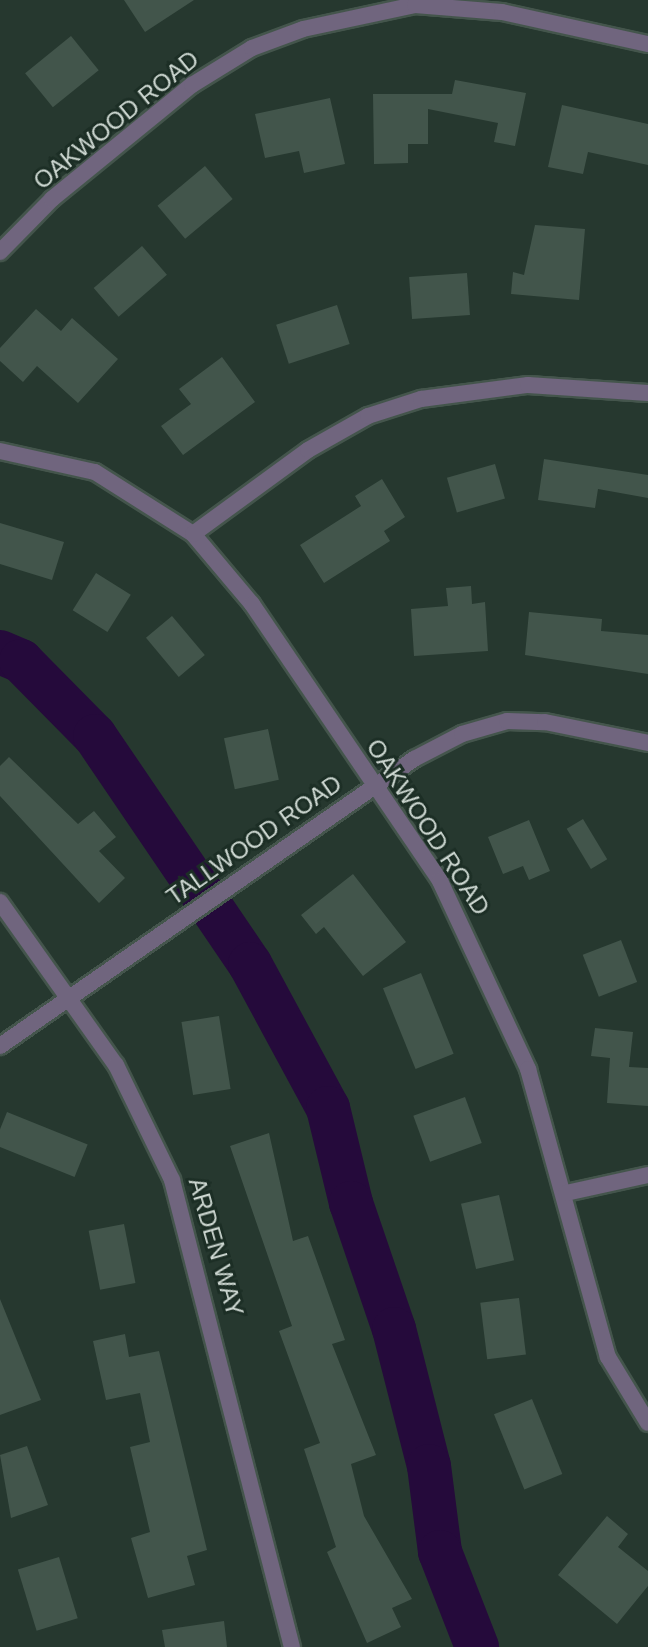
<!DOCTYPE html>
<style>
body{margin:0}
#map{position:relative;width:648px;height:1647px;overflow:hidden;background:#26382f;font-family:Helvetica,sans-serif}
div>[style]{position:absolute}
.river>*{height:44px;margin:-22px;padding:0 22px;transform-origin:22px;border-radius:22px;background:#250a3b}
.building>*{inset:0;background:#42554b;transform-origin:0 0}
.roads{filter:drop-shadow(2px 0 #44554c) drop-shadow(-2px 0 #44554c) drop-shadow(0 2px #44554c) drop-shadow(0 -2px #44554c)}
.minor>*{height:16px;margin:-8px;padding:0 8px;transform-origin:8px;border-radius:8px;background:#70657e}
span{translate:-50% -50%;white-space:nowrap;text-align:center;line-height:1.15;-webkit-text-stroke:6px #1c2e25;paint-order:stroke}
.street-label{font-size:24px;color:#ced8d2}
</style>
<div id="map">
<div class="river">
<i style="left:0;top:652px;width:23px;rotate:23deg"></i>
<i style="left:21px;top:661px;width:105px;rotate:45.4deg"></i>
<i style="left:95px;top:736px;width:276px;rotate:55.8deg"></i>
<i style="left:250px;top:964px;width:164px;rotate:61.6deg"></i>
<i style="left:328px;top:1108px;width:98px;rotate:76.4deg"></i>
<i style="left:351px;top:1203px;width:133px;rotate:71.2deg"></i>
<i style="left:394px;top:1329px;width:141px;rotate:75.7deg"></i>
<i style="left:429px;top:1466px;width:87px;rotate:82.7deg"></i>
<i style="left:440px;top:1552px;width:102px;rotate:68.7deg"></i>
</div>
<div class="building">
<i style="clip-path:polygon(124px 0,194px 0,145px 32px)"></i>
<i style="left:71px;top:36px;width:44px;height:59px;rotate:51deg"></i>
<i style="clip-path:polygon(455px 80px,526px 93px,515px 146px,494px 142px,498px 123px,428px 109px,428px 144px,408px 144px,408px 163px,374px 164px,373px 94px,452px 94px)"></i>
<i style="clip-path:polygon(330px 98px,345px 164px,304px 173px,299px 151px,265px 158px,255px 114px)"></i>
<i style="clip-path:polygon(562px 105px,648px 124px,648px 165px,588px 152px,583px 174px,548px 167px)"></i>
<i style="left:205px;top:166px;width:43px;height:62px;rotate:50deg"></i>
<i style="clip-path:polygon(535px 225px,585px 229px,579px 300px,511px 294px,513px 272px,524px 275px)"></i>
<i style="left:142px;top:246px;width:38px;height:64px;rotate:49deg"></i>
<i style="left:467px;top:273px;width:42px;height:58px;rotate:86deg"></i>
<i style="left:337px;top:305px;width:41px;height:64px;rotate:72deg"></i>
<i style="clip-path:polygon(36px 309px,61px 331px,72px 318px,118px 359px,78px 403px,37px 366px,23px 382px,0 361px,0 348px)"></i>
<i style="clip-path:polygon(222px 357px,255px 402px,183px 455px,161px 426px,191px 404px,179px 389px)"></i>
<i style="clip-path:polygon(544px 459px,648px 475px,648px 498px,598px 489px,595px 508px,538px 500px)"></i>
<i style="left:495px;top:464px;width:36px;height:50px;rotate:74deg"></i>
<i style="clip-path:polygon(382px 479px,405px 517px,384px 531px,390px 541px,324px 583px,300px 545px,361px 506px,355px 496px)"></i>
<i style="clip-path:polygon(0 523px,64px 542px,52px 580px,0 564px)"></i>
<i style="left:96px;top:573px;width:41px;height:44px;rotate:32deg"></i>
<i style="clip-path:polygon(471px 586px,472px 604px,485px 602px,488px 651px,414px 656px,411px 609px,448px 606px,446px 588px)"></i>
<i style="clip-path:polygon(529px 612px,602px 619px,601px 631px,648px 635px,648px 674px,525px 655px)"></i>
<i style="left:172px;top:616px;width:51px;height:34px;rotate:50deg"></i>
<i style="left:268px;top:729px;width:52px;height:45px;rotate:78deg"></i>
<i style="clip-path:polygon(9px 757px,78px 824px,94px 811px,116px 837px,99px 851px,125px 878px,99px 903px,0 796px,0 766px)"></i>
<i style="left:583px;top:819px;width:47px;height:19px;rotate:59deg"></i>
<i style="clip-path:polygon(529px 820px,550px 871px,529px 880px,523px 866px,503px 874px,488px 837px)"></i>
<i style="clip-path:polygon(353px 874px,406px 942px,363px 976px,324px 927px,316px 934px,301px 915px)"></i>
<i style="left:621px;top:940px;width:45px;height:41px;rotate:69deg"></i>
<i style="left:421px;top:973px;width:87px;height:41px;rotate:68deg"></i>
<i style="left:219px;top:1016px;width:74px;height:38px;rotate:81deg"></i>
<i style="clip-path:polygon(595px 1028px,633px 1032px,629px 1067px,648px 1068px,648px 1106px,607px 1103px,610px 1058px,591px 1056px)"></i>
<i style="left:465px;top:1097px;width:49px;height:55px;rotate:70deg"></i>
<i style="left:7px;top:1112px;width:87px;height:35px;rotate:22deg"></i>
<i style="clip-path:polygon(269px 1133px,293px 1241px,308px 1236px,345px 1340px,332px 1344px,376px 1455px,351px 1464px,364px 1516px,412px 1599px,392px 1608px,401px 1627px,367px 1643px,327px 1552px,336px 1547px,304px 1449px,320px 1443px,279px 1331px,292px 1326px,230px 1146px)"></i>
<i style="left:499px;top:1195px;width:67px;height:39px;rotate:77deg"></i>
<i style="left:124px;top:1224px;width:60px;height:36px;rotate:79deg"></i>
<i style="left:519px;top:1298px;width:57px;height:39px;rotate:83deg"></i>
<i style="clip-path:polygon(0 1299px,41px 1400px,0 1415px)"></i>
<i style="clip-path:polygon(125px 1334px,129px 1357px,159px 1351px,207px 1550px,187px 1556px,195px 1585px,148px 1598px,131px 1538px,150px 1532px,130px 1447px,150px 1442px,140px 1393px,106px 1400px,93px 1341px)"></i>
<i style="left:532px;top:1399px;width:81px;height:41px;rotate:68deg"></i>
<i style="clip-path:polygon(27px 1446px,48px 1505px,11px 1518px,0 1455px)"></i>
<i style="clip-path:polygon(607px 1516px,628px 1534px,618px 1547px,648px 1571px,648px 1586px,617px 1624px,558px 1575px)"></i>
<i style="left:59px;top:1557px;width:64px;height:43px;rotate:73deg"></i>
<i style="clip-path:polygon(224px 1621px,227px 1647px,165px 1647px,162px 1630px)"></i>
</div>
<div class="roads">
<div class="minor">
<i style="left:0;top:252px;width:74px;rotate:-45.5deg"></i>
<i style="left:52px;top:199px;width:181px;rotate:-39.2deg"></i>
<i style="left:192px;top:85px;width:70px;rotate:-31.7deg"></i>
<i style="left:252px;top:48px;width:54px;rotate:-20.4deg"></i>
<i style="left:303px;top:29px;width:115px;rotate:-12.1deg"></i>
<i style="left:415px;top:5px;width:87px;rotate:4.6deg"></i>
<i style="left:502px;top:12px;width:149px;rotate:12.4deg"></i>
<i style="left:0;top:451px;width:97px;rotate:12.5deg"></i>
<i style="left:95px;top:472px;width:116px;rotate:32.3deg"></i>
<i style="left:193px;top:534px;width:92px;rotate:49.9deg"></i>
<i style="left:252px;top:604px;width:335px;rotate:55.8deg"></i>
<i style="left:440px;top:881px;width:208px;rotate:64.9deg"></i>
<i style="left:528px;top:1069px;width:299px;rotate:74.5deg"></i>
<i style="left:608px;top:1357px;width:77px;rotate:58.8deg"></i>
<i style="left:193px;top:534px;width:142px;rotate:-36.1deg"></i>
<i style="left:308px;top:450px;width:69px;rotate:-29.5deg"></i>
<i style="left:368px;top:416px;width:56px;rotate:-17.8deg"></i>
<i style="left:421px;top:399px;width:108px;rotate:-7.5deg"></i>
<i style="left:528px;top:385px;width:120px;rotate:3.8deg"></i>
<i style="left:0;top:902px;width:200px;rotate:54.6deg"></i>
<i style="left:116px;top:1065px;width:128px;rotate:64deg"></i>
<i style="left:172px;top:1180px;width:482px;rotate:75.6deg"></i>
<i style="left:0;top:1046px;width:504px;rotate:-34.73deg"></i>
<i style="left:414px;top:759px;width:54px;rotate:-27.5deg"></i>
<i style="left:462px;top:734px;width:47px;rotate:-16.1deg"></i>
<i style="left:507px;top:721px;width:38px;rotate:2deg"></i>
<i style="left:545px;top:722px;width:105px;rotate:11.5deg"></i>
<i style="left:566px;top:1193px;width:84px;rotate:-12.4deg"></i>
</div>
</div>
<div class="street-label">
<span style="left:116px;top:120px;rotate:-39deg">OAKWOOD ROAD</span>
<span style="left:428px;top:827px;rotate:57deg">OAKWOOD ROAD</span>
<span style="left:254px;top:840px;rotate:-35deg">TALLWOOD ROAD</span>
<span style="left:216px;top:1247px;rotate:74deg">ARDEN WAY</span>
</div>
</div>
